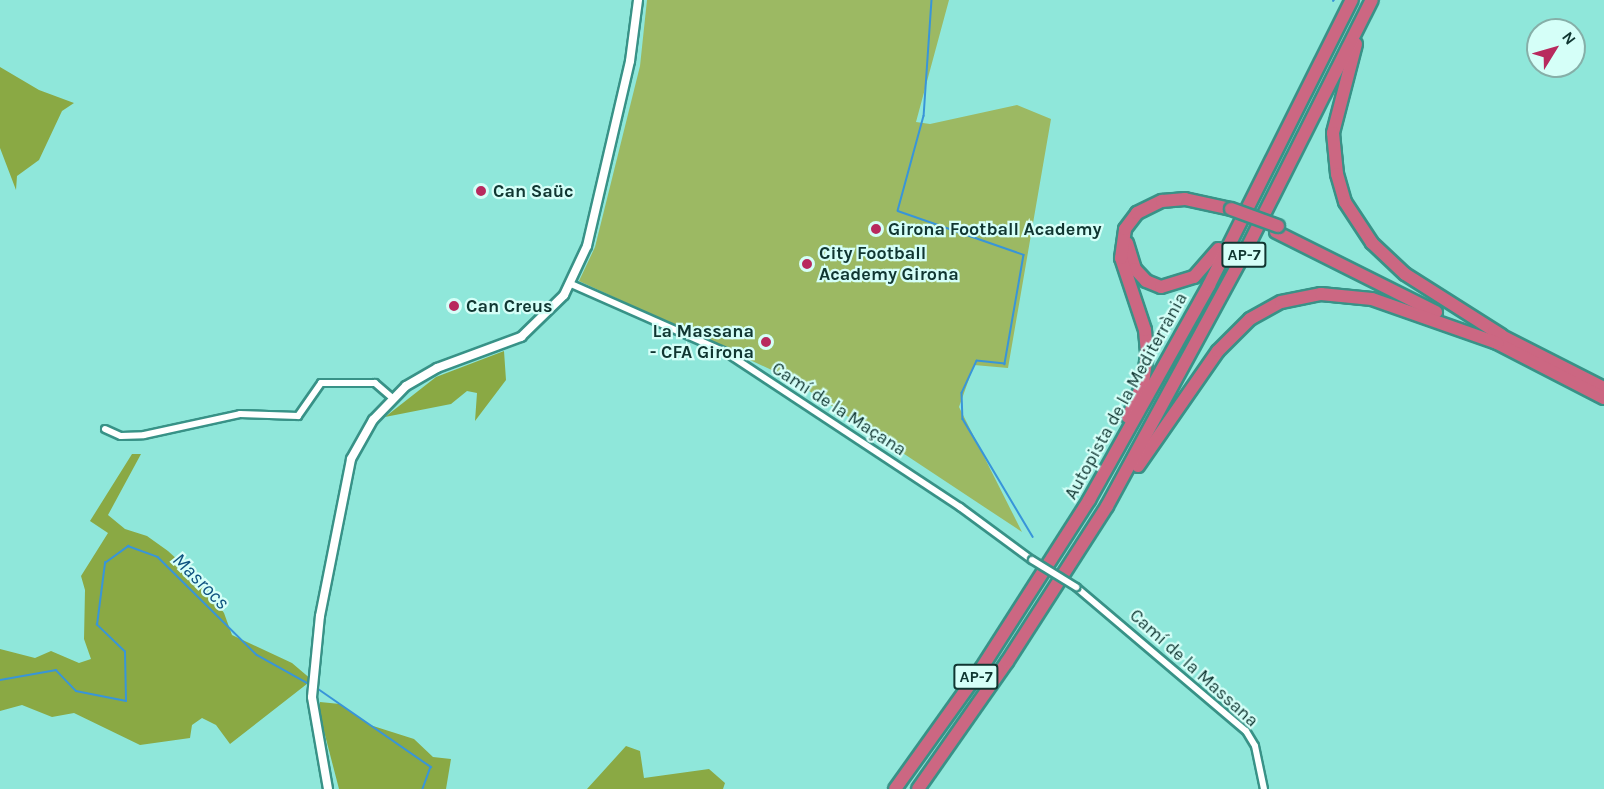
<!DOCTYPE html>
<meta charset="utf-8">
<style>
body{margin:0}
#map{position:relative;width:1604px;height:789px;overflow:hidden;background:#8fe7da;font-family:Karla,sans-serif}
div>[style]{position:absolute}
.green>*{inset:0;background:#9cb963}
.forest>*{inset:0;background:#8aa944}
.stream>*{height:1.5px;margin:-0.75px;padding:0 0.75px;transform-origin:0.75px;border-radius:0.75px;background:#3895d9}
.roads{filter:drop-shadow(2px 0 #389287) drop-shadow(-2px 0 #389287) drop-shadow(0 2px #389287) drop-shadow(0 -2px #389287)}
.minor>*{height:6px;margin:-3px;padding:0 3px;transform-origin:3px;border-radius:3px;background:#fff}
.tertiary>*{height:8px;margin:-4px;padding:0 4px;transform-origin:4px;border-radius:4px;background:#fff}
.motorway>*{height:12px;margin:-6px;padding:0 6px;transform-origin:6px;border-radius:6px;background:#cc6782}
.bridges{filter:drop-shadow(2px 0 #389287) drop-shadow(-2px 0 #389287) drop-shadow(0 2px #389287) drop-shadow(0 -2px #389287)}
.minor-bridge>*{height:6px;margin:-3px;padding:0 3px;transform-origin:3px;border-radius:3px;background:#fff}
.motorway-bridge>*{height:12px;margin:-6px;padding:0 6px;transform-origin:6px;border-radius:6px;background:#cc6782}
.dots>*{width:16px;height:16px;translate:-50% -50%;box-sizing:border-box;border:3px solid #d5fff8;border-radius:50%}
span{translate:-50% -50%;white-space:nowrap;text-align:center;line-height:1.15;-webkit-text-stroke:4.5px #d5fff8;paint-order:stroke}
.shield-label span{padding:2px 4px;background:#d5fff8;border:2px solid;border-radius:4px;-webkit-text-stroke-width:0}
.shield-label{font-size:16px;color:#103631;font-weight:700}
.poi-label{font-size:18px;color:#103631;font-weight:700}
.left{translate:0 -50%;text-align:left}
.right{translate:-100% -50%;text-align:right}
.street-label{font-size:18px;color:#103631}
.water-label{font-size:20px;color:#0f5380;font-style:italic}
.north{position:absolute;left:1526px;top:18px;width:60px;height:60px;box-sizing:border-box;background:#d5fff8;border:2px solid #86afa8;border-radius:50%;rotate:53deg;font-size:16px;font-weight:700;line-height:24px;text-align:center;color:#103631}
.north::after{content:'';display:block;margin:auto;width:21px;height:27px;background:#b82a5e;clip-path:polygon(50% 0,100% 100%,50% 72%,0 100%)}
</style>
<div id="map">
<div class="green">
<i style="clip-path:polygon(647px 0,949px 0,916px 122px,930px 124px,1017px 105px,1051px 119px,1008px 368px,974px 365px,959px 407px,1022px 532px,791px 379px,579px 281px,595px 247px,640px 66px)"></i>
</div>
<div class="forest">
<i style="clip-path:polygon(0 67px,39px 90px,74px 103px,62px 111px,39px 160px,17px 176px,16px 190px,0 148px)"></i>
<i style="clip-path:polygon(504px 351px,506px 380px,475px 421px,477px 393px,467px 391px,451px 404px,385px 417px,436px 377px)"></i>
<i style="clip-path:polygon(132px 454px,141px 454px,108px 515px,125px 529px,147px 536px,168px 551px,203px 583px,224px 613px,232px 635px,292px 663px,312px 680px,230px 744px,216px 725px,202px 718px,192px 725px,190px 738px,140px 745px,74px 713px,52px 717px,22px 705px,0 711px,0 649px,35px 658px,51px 651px,79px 663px,91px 659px,84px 639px,85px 590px,81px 576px,108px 533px,90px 521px)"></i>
<i style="clip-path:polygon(320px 702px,340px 704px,370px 725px,414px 739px,433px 757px,451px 759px,446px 789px,339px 789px,319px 712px)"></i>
<i style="clip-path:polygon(626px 746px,640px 751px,644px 778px,709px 769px,725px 783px,723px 789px,587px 789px)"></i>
</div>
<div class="stream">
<i style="left:932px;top:0;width:116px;rotate:93.9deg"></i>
<i style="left:924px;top:116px;width:98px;rotate:105.3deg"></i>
<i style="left:898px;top:211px;width:133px;rotate:19.2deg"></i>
<i style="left:1024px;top:255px;width:111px;rotate:99.9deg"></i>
<i style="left:1005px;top:364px;width:28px;rotate:-174deg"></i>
<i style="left:977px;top:361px;width:35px;rotate:115deg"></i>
<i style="left:962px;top:393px;width:26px;rotate:88deg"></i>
<i style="left:963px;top:419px;width:137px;rotate:59.3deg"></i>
<i style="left:1333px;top:1px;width:1px;rotate:-45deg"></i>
<i style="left:0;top:680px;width:57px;rotate:-10.1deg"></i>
<i style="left:56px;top:670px;width:29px;rotate:46deg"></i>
<i style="left:76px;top:691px;width:51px;rotate:11.3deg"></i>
<i style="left:126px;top:701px;width:49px;rotate:-91.2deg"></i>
<i style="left:125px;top:652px;width:39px;rotate:-136deg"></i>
<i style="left:97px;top:625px;width:63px;rotate:-82.6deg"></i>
<i style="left:105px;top:563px;width:29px;rotate:-36deg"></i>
<i style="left:128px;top:546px;width:32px;rotate:20deg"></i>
<i style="left:158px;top:557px;width:139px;rotate:44.7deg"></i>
<i style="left:257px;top:655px;width:62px;rotate:29.1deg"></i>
<i style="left:317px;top:688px;width:139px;rotate:34.7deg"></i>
<i style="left:431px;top:767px;width:23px;rotate:110deg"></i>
</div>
<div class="roads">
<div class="minor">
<i style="left:571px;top:284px;width:168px;rotate:23.8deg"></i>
<i style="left:725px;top:352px;width:282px;rotate:33.4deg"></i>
<i style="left:960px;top:507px;width:89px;rotate:36.4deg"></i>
<i style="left:105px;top:429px;width:17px;rotate:24deg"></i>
<i style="left:121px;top:436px;width:23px;rotate:-2deg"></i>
<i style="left:144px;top:435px;width:98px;rotate:-12.3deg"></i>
<i style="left:240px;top:414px;width:58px;rotate:2deg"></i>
<i style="left:298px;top:416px;width:40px;rotate:-55.1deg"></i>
<i style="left:321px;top:383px;width:54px"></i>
<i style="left:375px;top:383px;width:23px;rotate:41deg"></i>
<i style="left:1076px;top:587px;width:223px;rotate:40.3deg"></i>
<i style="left:1246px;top:731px;width:17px;rotate:59deg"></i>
<i style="left:1255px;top:746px;width:44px;rotate:78.2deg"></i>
</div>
<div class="tertiary">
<i style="left:328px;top:789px;width:93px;rotate:-99.9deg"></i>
<i style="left:312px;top:697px;width:81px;rotate:-84.4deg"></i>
<i style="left:320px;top:616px;width:160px;rotate:-78.8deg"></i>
<i style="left:351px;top:459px;width:45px;rotate:-60.6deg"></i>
<i style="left:373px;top:420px;width:47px;rotate:-45.9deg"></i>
<i style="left:406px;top:386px;width:36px;rotate:-30deg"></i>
<i style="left:437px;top:368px;width:90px;rotate:-20.3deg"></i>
<i style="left:521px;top:337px;width:60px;rotate:-44.3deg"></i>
<i style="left:564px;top:295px;width:54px;rotate:-64.9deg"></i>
<i style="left:587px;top:246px;width:190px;rotate:-76.9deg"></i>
<i style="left:630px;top:61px;width:62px;rotate:-82.5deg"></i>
</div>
<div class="motorway">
<i style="left:1356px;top:44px;width:92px;rotate:104.5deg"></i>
<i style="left:1333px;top:133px;width:41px;rotate:84.4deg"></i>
<i style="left:1337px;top:174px;width:29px;rotate:74deg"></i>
<i style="left:1345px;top:202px;width:49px;rotate:56.6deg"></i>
<i style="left:1372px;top:243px;width:45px;rotate:43.2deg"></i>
<i style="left:1405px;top:274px;width:114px;rotate:32.4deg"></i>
<i style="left:1276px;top:232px;width:179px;rotate:26.6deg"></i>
<i style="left:1127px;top:243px;width:27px;rotate:73deg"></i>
<i style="left:1135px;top:269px;width:16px;rotate:47deg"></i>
<i style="left:1146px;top:281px;width:16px;rotate:22deg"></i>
<i style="left:1161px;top:287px;width:34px;rotate:-17deg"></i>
<i style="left:1194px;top:277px;width:37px;rotate:-49deg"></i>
<i style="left:1494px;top:332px;width:123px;rotate:27deg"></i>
<i style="left:1491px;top:340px;width:127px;rotate:27.2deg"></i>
<i style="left:1128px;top:417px;width:37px;rotate:-66deg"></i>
<i style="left:1143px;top:383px;width:30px;rotate:-82deg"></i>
<i style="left:1147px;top:353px;width:23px;rotate:-95deg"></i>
<i style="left:1145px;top:330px;width:76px;rotate:-108.4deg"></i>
<i style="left:1121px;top:258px;width:29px;rotate:-82deg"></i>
<i style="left:1125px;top:229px;width:20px;rotate:-53deg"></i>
<i style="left:1137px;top:213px;width:28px;rotate:-26deg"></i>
<i style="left:1162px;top:201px;width:23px;rotate:-5deg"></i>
<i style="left:1185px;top:199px;width:47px;rotate:12.3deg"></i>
<i style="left:1138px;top:466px;width:140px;rotate:-55.2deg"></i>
<i style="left:1218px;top:351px;width:45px;rotate:-45deg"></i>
<i style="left:1250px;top:319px;width:35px;rotate:-29deg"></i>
<i style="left:1281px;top:302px;width:41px;rotate:-11.3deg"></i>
<i style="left:1321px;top:294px;width:51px;rotate:5.6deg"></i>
<i style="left:1372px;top:299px;width:133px;rotate:19.4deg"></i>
<i style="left:895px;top:789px;width:148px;rotate:-54.4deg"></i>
<i style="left:981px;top:669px;width:201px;rotate:-57.4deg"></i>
<i style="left:1089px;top:500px;width:246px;rotate:-60.8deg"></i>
<i style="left:1209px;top:285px;width:319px;rotate:-63.4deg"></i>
<i style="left:918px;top:789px;width:155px;rotate:-55deg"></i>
<i style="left:1007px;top:662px;width:185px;rotate:-57.3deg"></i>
<i style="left:1107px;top:506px;width:289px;rotate:-61.5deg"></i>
<i style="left:1245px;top:252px;width:282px;rotate:-63.3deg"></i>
</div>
</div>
<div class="bridges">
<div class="minor-bridge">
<i style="left:1032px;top:560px;width:52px;rotate:31.5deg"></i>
</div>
<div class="motorway-bridge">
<i style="left:1231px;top:209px;width:50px;rotate:19.9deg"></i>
</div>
</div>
<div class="dots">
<i style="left:481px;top:191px;background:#b82a5e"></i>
<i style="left:876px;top:229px;background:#b82a5e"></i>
<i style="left:807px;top:264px;background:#b82a5e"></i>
<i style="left:454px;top:306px;background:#b82a5e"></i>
<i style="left:766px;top:342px;background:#b82a5e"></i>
</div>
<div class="shield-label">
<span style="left:1244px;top:255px">AP-7</span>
<span style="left:976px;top:677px">AP-7</span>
</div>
<div class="poi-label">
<span class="left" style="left:493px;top:191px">Can Saüc</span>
<span class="left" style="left:888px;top:229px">Girona Football Academy</span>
<span class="left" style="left:819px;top:264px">City Football<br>Academy Girona</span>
<span class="left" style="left:466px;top:306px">Can Creus</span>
<span class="right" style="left:754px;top:342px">La Massana<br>- CFA Girona</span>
</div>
<div class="street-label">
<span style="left:1126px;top:396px;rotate:-61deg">Autopista de la Mediterrània</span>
<span style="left:839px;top:409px;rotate:33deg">Camí de la Maçana</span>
<span style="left:1194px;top:668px;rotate:42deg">Camí de la Massana</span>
</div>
<div class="water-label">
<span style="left:201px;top:581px;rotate:45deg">Masrocs</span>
</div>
<div class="north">N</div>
</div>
